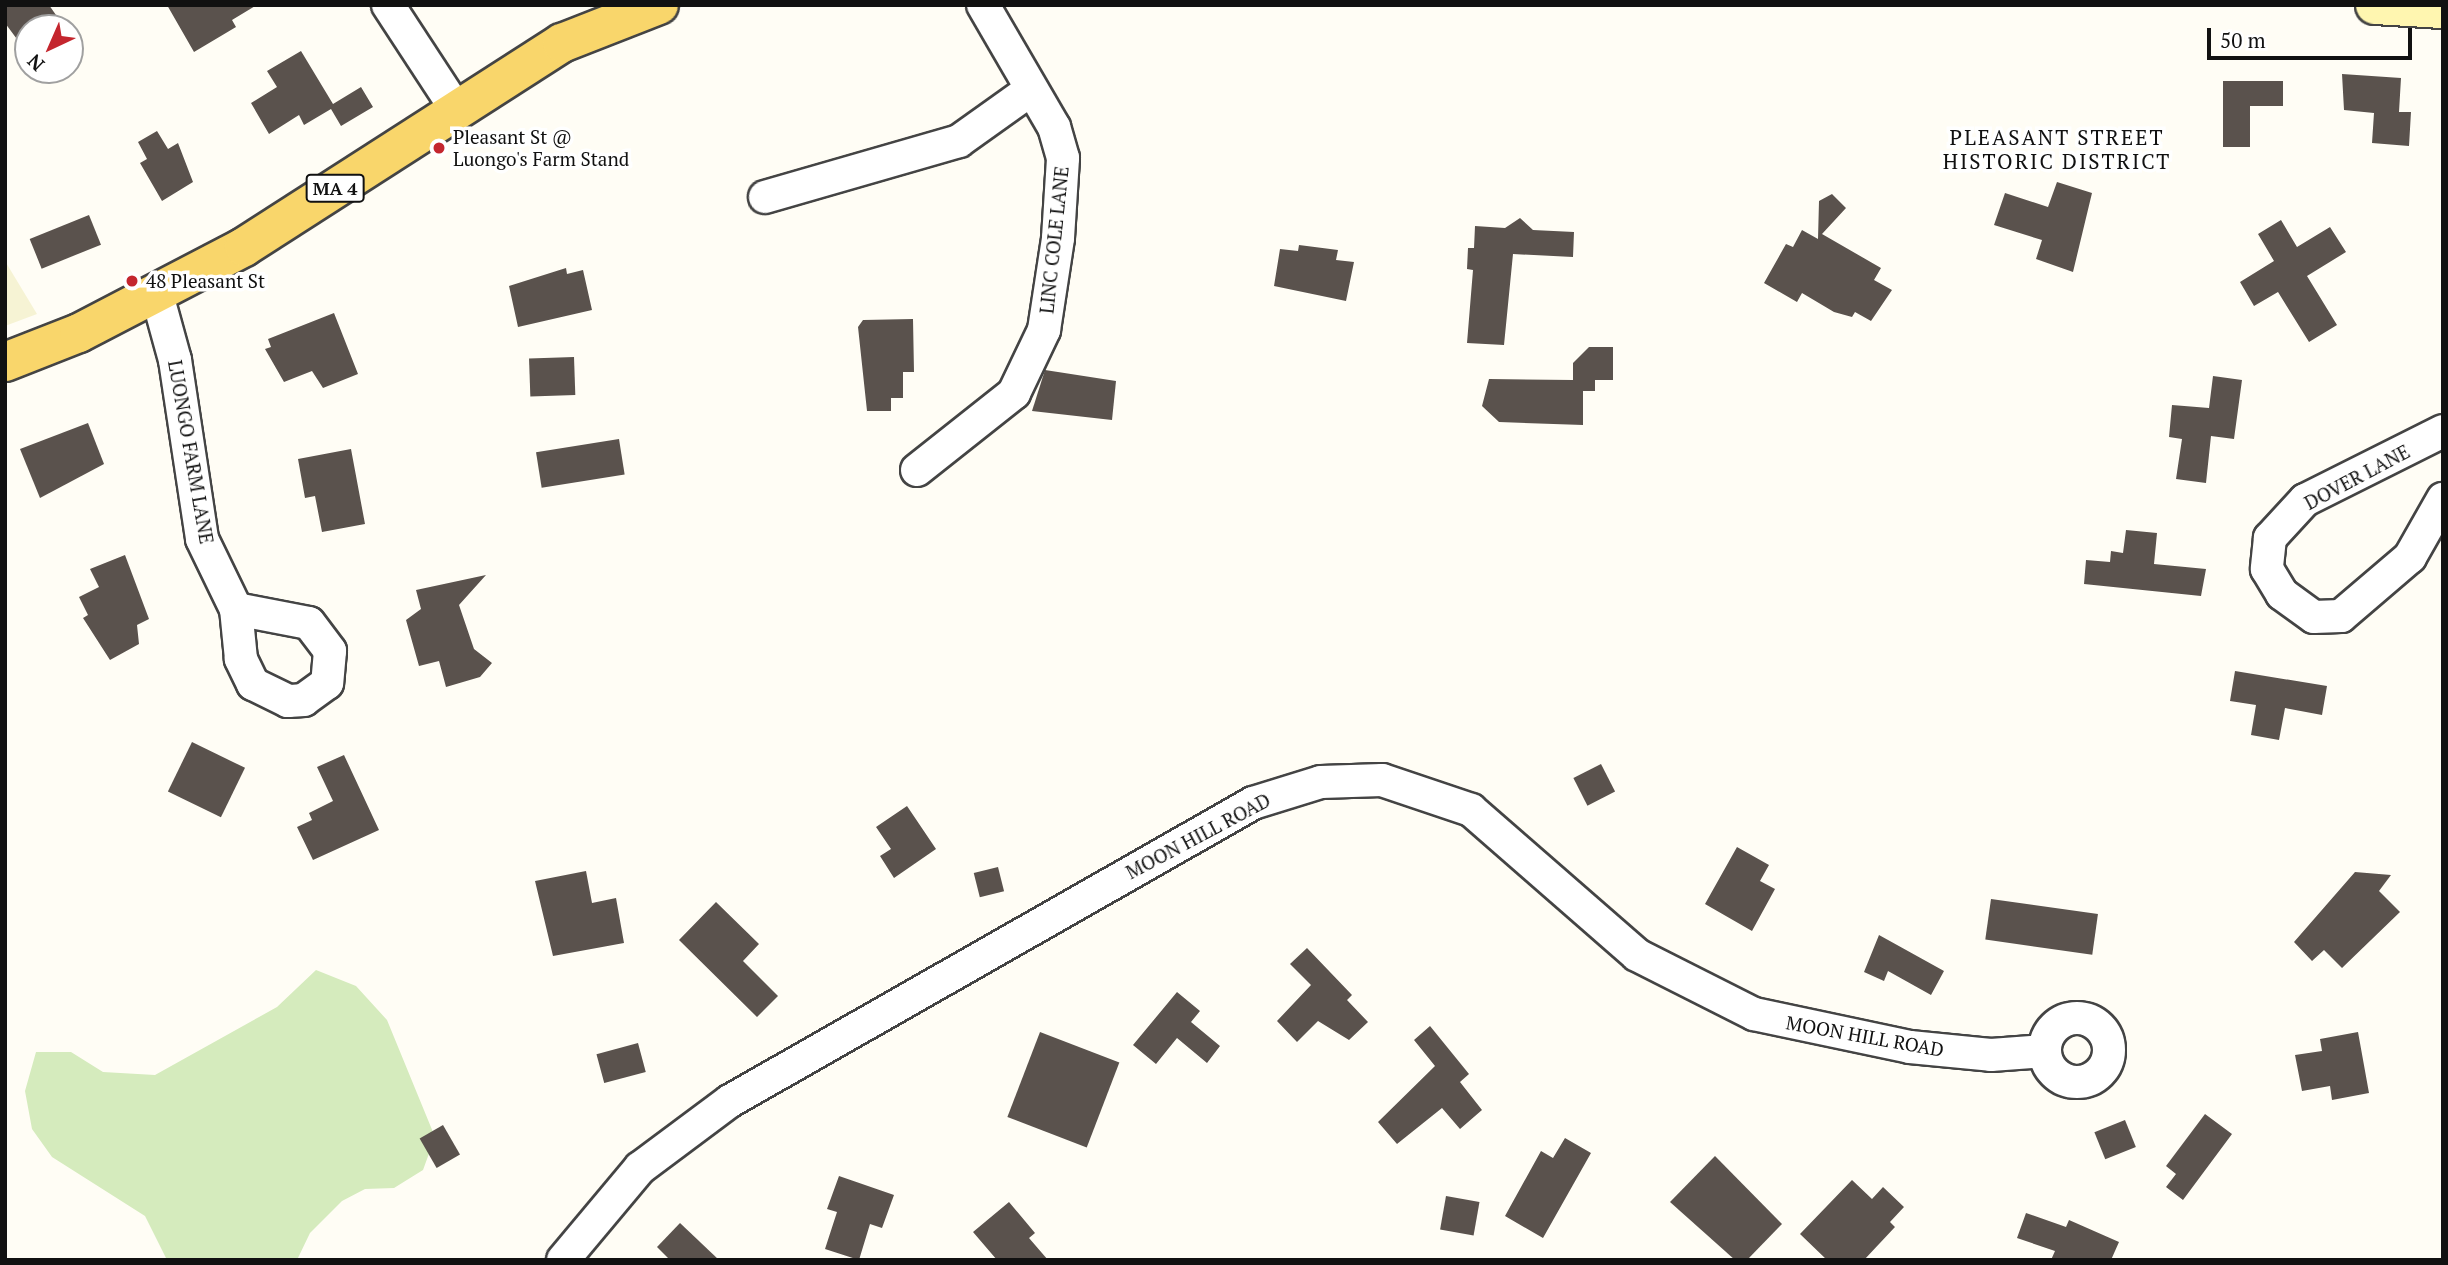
<!DOCTYPE html>
<style>
body{margin:0}
#map{position:relative;width:2448px;height:1265px;overflow:hidden;background:#fffdf5;font-family:"PT Serif",serif}
div>[style]{position:absolute}
.farmland>*{inset:0;background:#f6f3d4}
.green>*{inset:0;background:#d5ebbd}
.building>*{inset:0;background:#5a524d;transform-origin:0 0}
.roads{filter:drop-shadow(2px 0 #444) drop-shadow(-2px 0 #444) drop-shadow(0 2px #444) drop-shadow(0 -2px #444)}
.street>*{height:32px;margin:-16px;padding:0 16px;transform-origin:16px;border-radius:16px;background:#fff}
.street>.ring{margin:-16px;padding:0;box-sizing:content-box;background:none;border:32px solid #fff;border-radius:50%}
.secondary>*{height:38px;margin:-19px;padding:0 19px;transform-origin:19px;border-radius:19px;background:#fff6b0}
.primary>*{height:38px;margin:-19px;padding:0 19px;transform-origin:19px;border-radius:19px;background:#f9d66b}
.dots>*{width:19px;height:19px;translate:-50% -50%;box-sizing:border-box;border:4px solid #fff;border-radius:50%}
span{translate:-50% -50%;white-space:nowrap;text-align:center;line-height:1.15;-webkit-text-stroke:7px #fff;paint-order:stroke}
.shield-label span{padding:2px 5px;background:#fff;border:2px solid;border-radius:5px;-webkit-text-stroke-width:0}
.shield-label{font-size:18px;color:#111;font-weight:700}
.poi-label{font-size:19px;color:#111}
.left{translate:0 -50%;text-align:left}
.street-label{font-size:19px;color:#111}
.neighbourhood-label{font-size:21px;color:#111;letter-spacing:2px}
.frame{position:absolute;inset:0;border:7px solid #111;pointer-events:none}
.north{position:absolute;left:14px;top:14px;width:70px;height:70px;box-sizing:border-box;background:#fff;border:2px solid #a0a0a0;border-radius:50%;rotate:224deg;font-size:19px;font-weight:700;line-height:28px;text-align:center;color:#111}
.north::after{content:'';display:block;margin:auto;width:24px;height:32px;background:#c4262e;clip-path:polygon(50% 0,100% 100%,50% 72%,0 100%)}
.scale{position:absolute;left:2207px;top:28px;width:205px;height:32px;box-sizing:border-box;border:4px solid #111;border-top:0;padding-left:9px;font-size:21px;line-height:24px;white-space:nowrap;color:#111;-webkit-text-stroke:5px #fff;paint-order:stroke}
</style>
<div id="map">
<div class="farmland">
<i style="clip-path:polygon(5px 261px,37px 314px,5px 326px)"></i>
</div>
<div class="green">
<i style="clip-path:polygon(316px 970px,356px 986px,387px 1020px,435px 1137px,423px 1170px,394px 1188px,365px 1189px,342px 1201px,310px 1233px,297px 1260px,167px 1260px,145px 1216px,52px 1157px,32px 1129px,25px 1091px,36px 1052px,71px 1052px,103px 1072px,155px 1075px,277px 1007px)"></i>
</div>
<div class="building">
<i style="clip-path:polygon(5px 5px,49px 5px,65px 28px,28px 28px,28px 54px,5px 23px)"></i>
<i style="clip-path:polygon(167px 5px,257px 5px,232px 20px,236px 27px,194px 52px)"></i>
<i style="clip-path:polygon(301px 51px,333px 104px,361px 87px,373px 107px,341px 126px,331px 109px,304px 125px,299px 115px,269px 134px,251px 103px,277px 87px,267px 71px)"></i>
<i style="clip-path:polygon(2342px 74px,2401px 78px,2399px 112px,2411px 112px,2409px 146px,2372px 143px,2374px 113px,2344px 110px)"></i>
<i style="clip-path:polygon(2223px 81px,2283px 81px,2283px 106px,2250px 106px,2250px 147px,2223px 147px)"></i>
<i style="clip-path:polygon(157px 131px,168px 149px,178px 143px,193px 182px,162px 201px,140px 163px,147px 159px,138px 142px)"></i>
<i style="clip-path:polygon(2057px 182px,2092px 193px,2073px 272px,2036px 259px,2042px 240px,1994px 225px,2005px 193px,2048px 207px)"></i>
<i style="clip-path:polygon(1832px 194px,1846px 208px,1822px 234px,1881px 268px,1874px 280px,1892px 290px,1871px 321px,1855px 312px,1852px 317px,1834px 312px,1802px 293px,1797px 302px,1764px 283px,1786px 244px,1793px 247px,1802px 230px,1818px 239px,1819px 201px)"></i>
<i style="left:89px;top:215px;width:32px;height:64px;rotate:68deg"></i>
<i style="clip-path:polygon(1520px 218px,1533px 230px,1574px 232px,1573px 257px,1513px 254px,1504px 345px,1467px 343px,1473px 270px,1467px 269px,1468px 248px,1474px 248px,1475px 226px,1505px 228px)"></i>
<i style="clip-path:polygon(2281px 220px,2297px 247px,2330px 227px,2346px 252px,2307px 276px,2337px 325px,2309px 342px,2278px 292px,2254px 306px,2240px 282px,2274px 261px,2258px 234px)"></i>
<i style="clip-path:polygon(1299px 245px,1338px 250px,1336px 260px,1354px 262px,1346px 301px,1274px 286px,1280px 249px,1298px 251px)"></i>
<i style="clip-path:polygon(566px 268px,567px 274px,583px 270px,592px 310px,518px 327px,509px 286px)"></i>
<i style="clip-path:polygon(334px 313px,358px 374px,323px 388px,312px 371px,284px 382px,265px 349px,271px 347px,268px 339px)"></i>
<i style="clip-path:polygon(913px 319px,914px 372px,903px 372px,903px 398px,891px 398px,891px 411px,867px 411px,858px 327px,863px 320px)"></i>
<i style="clip-path:polygon(1589px 347px,1613px 347px,1613px 380px,1595px 380px,1595px 391px,1583px 391px,1583px 425px,1499px 422px,1482px 406px,1489px 379px,1573px 380px,1573px 363px)"></i>
<i style="left:574px;top:357px;width:38px;height:45px;rotate:88deg"></i>
<i style="clip-path:polygon(1045px 370px,1116px 381px,1112px 420px,1032px 411px)"></i>
<i style="clip-path:polygon(2213px 376px,2242px 380px,2234px 439px,2211px 436px,2206px 483px,2176px 479px,2182px 439px,2169px 437px,2172px 405px,2209px 408px)"></i>
<i style="clip-path:polygon(88px 423px,104px 464px,40px 498px,20px 449px)"></i>
<i style="left:619px;top:439px;width:36px;height:84px;rotate:81deg"></i>
<i style="clip-path:polygon(351px 449px,365px 524px,322px 532px,315px 496px,305px 498px,298px 459px)"></i>
<i style="clip-path:polygon(2126px 530px,2157px 533px,2154px 564px,2206px 569px,2201px 596px,2084px 584px,2086px 560px,2110px 562px,2111px 551px,2123px 553px)"></i>
<i style="clip-path:polygon(125px 555px,149px 619px,137px 625px,139px 644px,110px 660px,83px 618px,88px 615px,79px 597px,99px 587px,90px 569px)"></i>
<i style="clip-path:polygon(486px 575px,459px 605px,474px 649px,492px 663px,480px 677px,446px 687px,439px 661px,419px 666px,406px 620px,421px 609px,416px 590px)"></i>
<i style="clip-path:polygon(2235px 671px,2327px 686px,2322px 715px,2285px 708px,2279px 740px,2251px 735px,2256px 705px,2230px 701px)"></i>
<i style="left:192px;top:742px;width:59px;height:55px;rotate:26deg"></i>
<i style="clip-path:polygon(344px 755px,379px 830px,313px 860px,297px 827px,312px 820px,309px 813px,333px 801px,317px 767px)"></i>
<i style="left:1601px;top:764px;width:31px;height:31px;rotate:63deg"></i>
<i style="clip-path:polygon(907px 806px,936px 849px,894px 878px,880px 856px,891px 849px,876px 827px)"></i>
<i style="clip-path:polygon(1737px 847px,1769px 865px,1760px 881px,1775px 889px,1752px 931px,1705px 904px)"></i>
<i style="left:998px;top:867px;width:25px;height:25px;rotate:76deg"></i>
<i style="clip-path:polygon(586px 871px,592px 903px,616px 898px,624px 943px,553px 956px,535px 881px)"></i>
<i style="clip-path:polygon(2355px 872px,2391px 875px,2379px 891px,2400px 912px,2342px 968px,2324px 950px,2312px 961px,2294px 942px)"></i>
<i style="left:1991px;top:899px;width:108px;height:41px;rotate:8deg"></i>
<i style="clip-path:polygon(716px 902px,759px 944px,743px 961px,778px 996px,757px 1017px,679px 940px)"></i>
<i style="clip-path:polygon(1879px 935px,1944px 971px,1931px 995px,1888px 971px,1884px 981px,1864px 972px)"></i>
<i style="clip-path:polygon(1307px 948px,1352px 995px,1347px 1000px,1368px 1022px,1349px 1040px,1318px 1021px,1297px 1042px,1277px 1021px,1311px 985px,1290px 964px)"></i>
<i style="clip-path:polygon(1177px 992px,1200px 1011px,1191px 1022px,1220px 1046px,1207px 1063px,1177px 1038px,1156px 1064px,1133px 1045px)"></i>
<i style="clip-path:polygon(1430px 1026px,1469px 1074px,1460px 1082px,1482px 1110px,1460px 1129px,1442px 1108px,1397px 1144px,1378px 1122px,1435px 1066px,1414px 1040px)"></i>
<i style="left:1040px;top:1032px;width:85px;height:91px;rotate:21deg"></i>
<i style="clip-path:polygon(2358px 1032px,2369px 1093px,2332px 1100px,2330px 1086px,2302px 1091px,2295px 1055px,2322px 1051px,2320px 1039px)"></i>
<i style="left:638px;top:1043px;width:30px;height:43px;rotate:75deg"></i>
<i style="clip-path:polygon(2205px 1114px,2232px 1134px,2183px 1200px,2166px 1187px,2176px 1174px,2166px 1166px)"></i>
<i style="left:2125px;top:1120px;width:29px;height:33px;rotate:68deg"></i>
<i style="left:443px;top:1125px;width:34px;height:27px;rotate:60deg"></i>
<i style="clip-path:polygon(1565px 1138px,1591px 1153px,1543px 1238px,1505px 1216px,1541px 1151px,1553px 1158px)"></i>
<i style="clip-path:polygon(1715px 1156px,1782px 1224px,1747px 1260px,1735px 1260px,1670px 1202px)"></i>
<i style="clip-path:polygon(839px 1176px,894px 1195px,882px 1228px,870px 1224px,859px 1260px,825px 1249px,837px 1212px,827px 1209px)"></i>
<i style="clip-path:polygon(1852px 1180px,1872px 1199px,1883px 1187px,1904px 1207px,1890px 1222px,1895px 1227px,1864px 1260px,1827px 1260px,1800px 1234px)"></i>
<i style="left:1446px;top:1196px;width:34px;height:34px;rotate:10deg"></i>
<i style="clip-path:polygon(1009px 1202px,1035px 1233px,1029px 1238px,1048px 1260px,997px 1260px,973px 1232px)"></i>
<i style="clip-path:polygon(2026px 1213px,2066px 1227px,2069px 1220px,2119px 1242px,2111px 1260px,2051px 1260px,2055px 1251px,2017px 1238px)"></i>
<i style="clip-path:polygon(680px 1223px,719px 1260px,670px 1260px,657px 1247px)"></i>
</div>
<div class="roads">
<div class="street">
<i style="left:388px;top:5px;width:128px;rotate:56.8deg"></i>
<i style="left:765px;top:197px;width:202px;rotate:-16.1deg"></i>
<i style="left:959px;top:141px;width:86px;rotate:-35.5deg"></i>
<i style="left:156px;top:291px;width:72px;rotate:74.6deg"></i>
<i style="left:175px;top:360px;width:181px;rotate:81.4deg"></i>
<i style="left:202px;top:539px;width:78px;rotate:64.1deg"></i>
<i style="left:236px;top:609px;width:74px;rotate:10.9deg"></i>
<i style="left:309px;top:623px;width:35px;rotate:53deg"></i>
<i style="left:330px;top:651px;width:32px;rotate:95deg"></i>
<i style="left:327px;top:683px;width:29px;rotate:144deg"></i>
<i style="left:304px;top:700px;width:16px;rotate:176deg"></i>
<i style="left:288px;top:701px;width:39px;rotate:-154deg"></i>
<i style="left:253px;top:684px;width:28px;rotate:-116deg"></i>
<i style="left:241px;top:659px;width:50px;rotate:-95.7deg"></i>
<i style="left:2443px;top:431px;width:154px;rotate:153.4deg"></i>
<i style="left:2305px;top:500px;width:52px;rotate:132.6deg"></i>
<i style="left:2270px;top:538px;width:31px;rotate:96deg"></i>
<i style="left:2267px;top:569px;width:29px;rotate:59deg"></i>
<i style="left:2282px;top:594px;width:39px;rotate:36deg"></i>
<i style="left:2314px;top:617px;width:27px;rotate:-2deg"></i>
<i style="left:2341px;top:616px;width:91px;rotate:-40.5deg"></i>
<i style="left:2410px;top:557px;width:67px;rotate:-60.4deg"></i>
<i style="left:917px;top:470px;width:124px;rotate:-38.4deg"></i>
<i style="left:1014px;top:393px;width:70px;rotate:-64.5deg"></i>
<i style="left:1044px;top:330px;width:93px;rotate:-81.3deg"></i>
<i style="left:1058px;top:238px;width:80px;rotate:-86.4deg"></i>
<i style="left:1063px;top:158px;width:32px;rotate:-106deg"></i>
<i style="left:1054px;top:127px;width:141px;rotate:-120.2deg"></i>
<i class="ring" style="left:2045px;top:1018px;width:32px;height:32px"></i>
<i style="left:563px;top:1260px;width:120px;rotate:-50.1deg"></i>
<i style="left:640px;top:1168px;width:112px;rotate:-36.7deg"></i>
<i style="left:730px;top:1101px;width:602px;rotate:-29.67deg"></i>
<i style="left:1253px;top:803px;width:71px;rotate:-17.2deg"></i>
<i style="left:1321px;top:782px;width:61px;rotate:-1.9deg"></i>
<i style="left:1382px;top:780px;width:94px;rotate:18.6deg"></i>
<i style="left:1471px;top:810px;width:220px;rotate:41.1deg"></i>
<i style="left:1637px;top:955px;width:131px;rotate:26.8deg"></i>
<i style="left:1754px;top:1014px;width:159px;rotate:11.9deg"></i>
<i style="left:1910px;top:1047px;width:81px;rotate:5.6deg"></i>
<i style="left:1991px;top:1055px;width:54px;rotate:-4.2deg"></i>
</div>
<div class="secondary">
<i style="left:2375px;top:5px;width:68px;rotate:3.4deg"></i>
</div>
<div class="primary">
<i style="left:5px;top:362px;width:79px;rotate:-21.4deg"></i>
<i style="left:79px;top:333px;width:186px;rotate:-27.5deg"></i>
<i style="left:244px;top:247px;width:378px;rotate:-32.7deg"></i>
<i style="left:562px;top:43px;width:104px;rotate:-21.4deg"></i>
</div>
</div>
<div class="dots">
<i style="left:439px;top:148px;background:#c4262e"></i>
<i style="left:132px;top:281px;background:#c4262e"></i>
</div>
<div class="shield-label">
<span style="left:335px;top:188px">MA 4</span>
</div>
<div class="poi-label">
<span class="left" style="left:453px;top:148px">Pleasant St @<br>Luongo's Farm Stand</span>
<span class="left" style="left:146px;top:281px">48 Pleasant St</span>
</div>
<div class="street-label">
<span style="left:1054px;top:240px;rotate:-84deg">LINC COLE LANE</span>
<span style="left:191px;top:452px;rotate:80deg">LUONGO FARM LANE</span>
<span style="left:2357px;top:477px;rotate:-28deg">DOVER LANE</span>
<span style="left:1198px;top:836px;rotate:-28deg">MOON HILL ROAD</span>
<span style="left:1865px;top:1036px;rotate:10deg">MOON HILL ROAD</span>
</div>
<div class="neighbourhood-label">
<span style="left:2057px;top:149px">PLEASANT STREET<br>HISTORIC DISTRICT</span>
</div>
<div class="frame"></div>
<div class="north">N</div>
<div class="scale">50 m</div>
</div>
